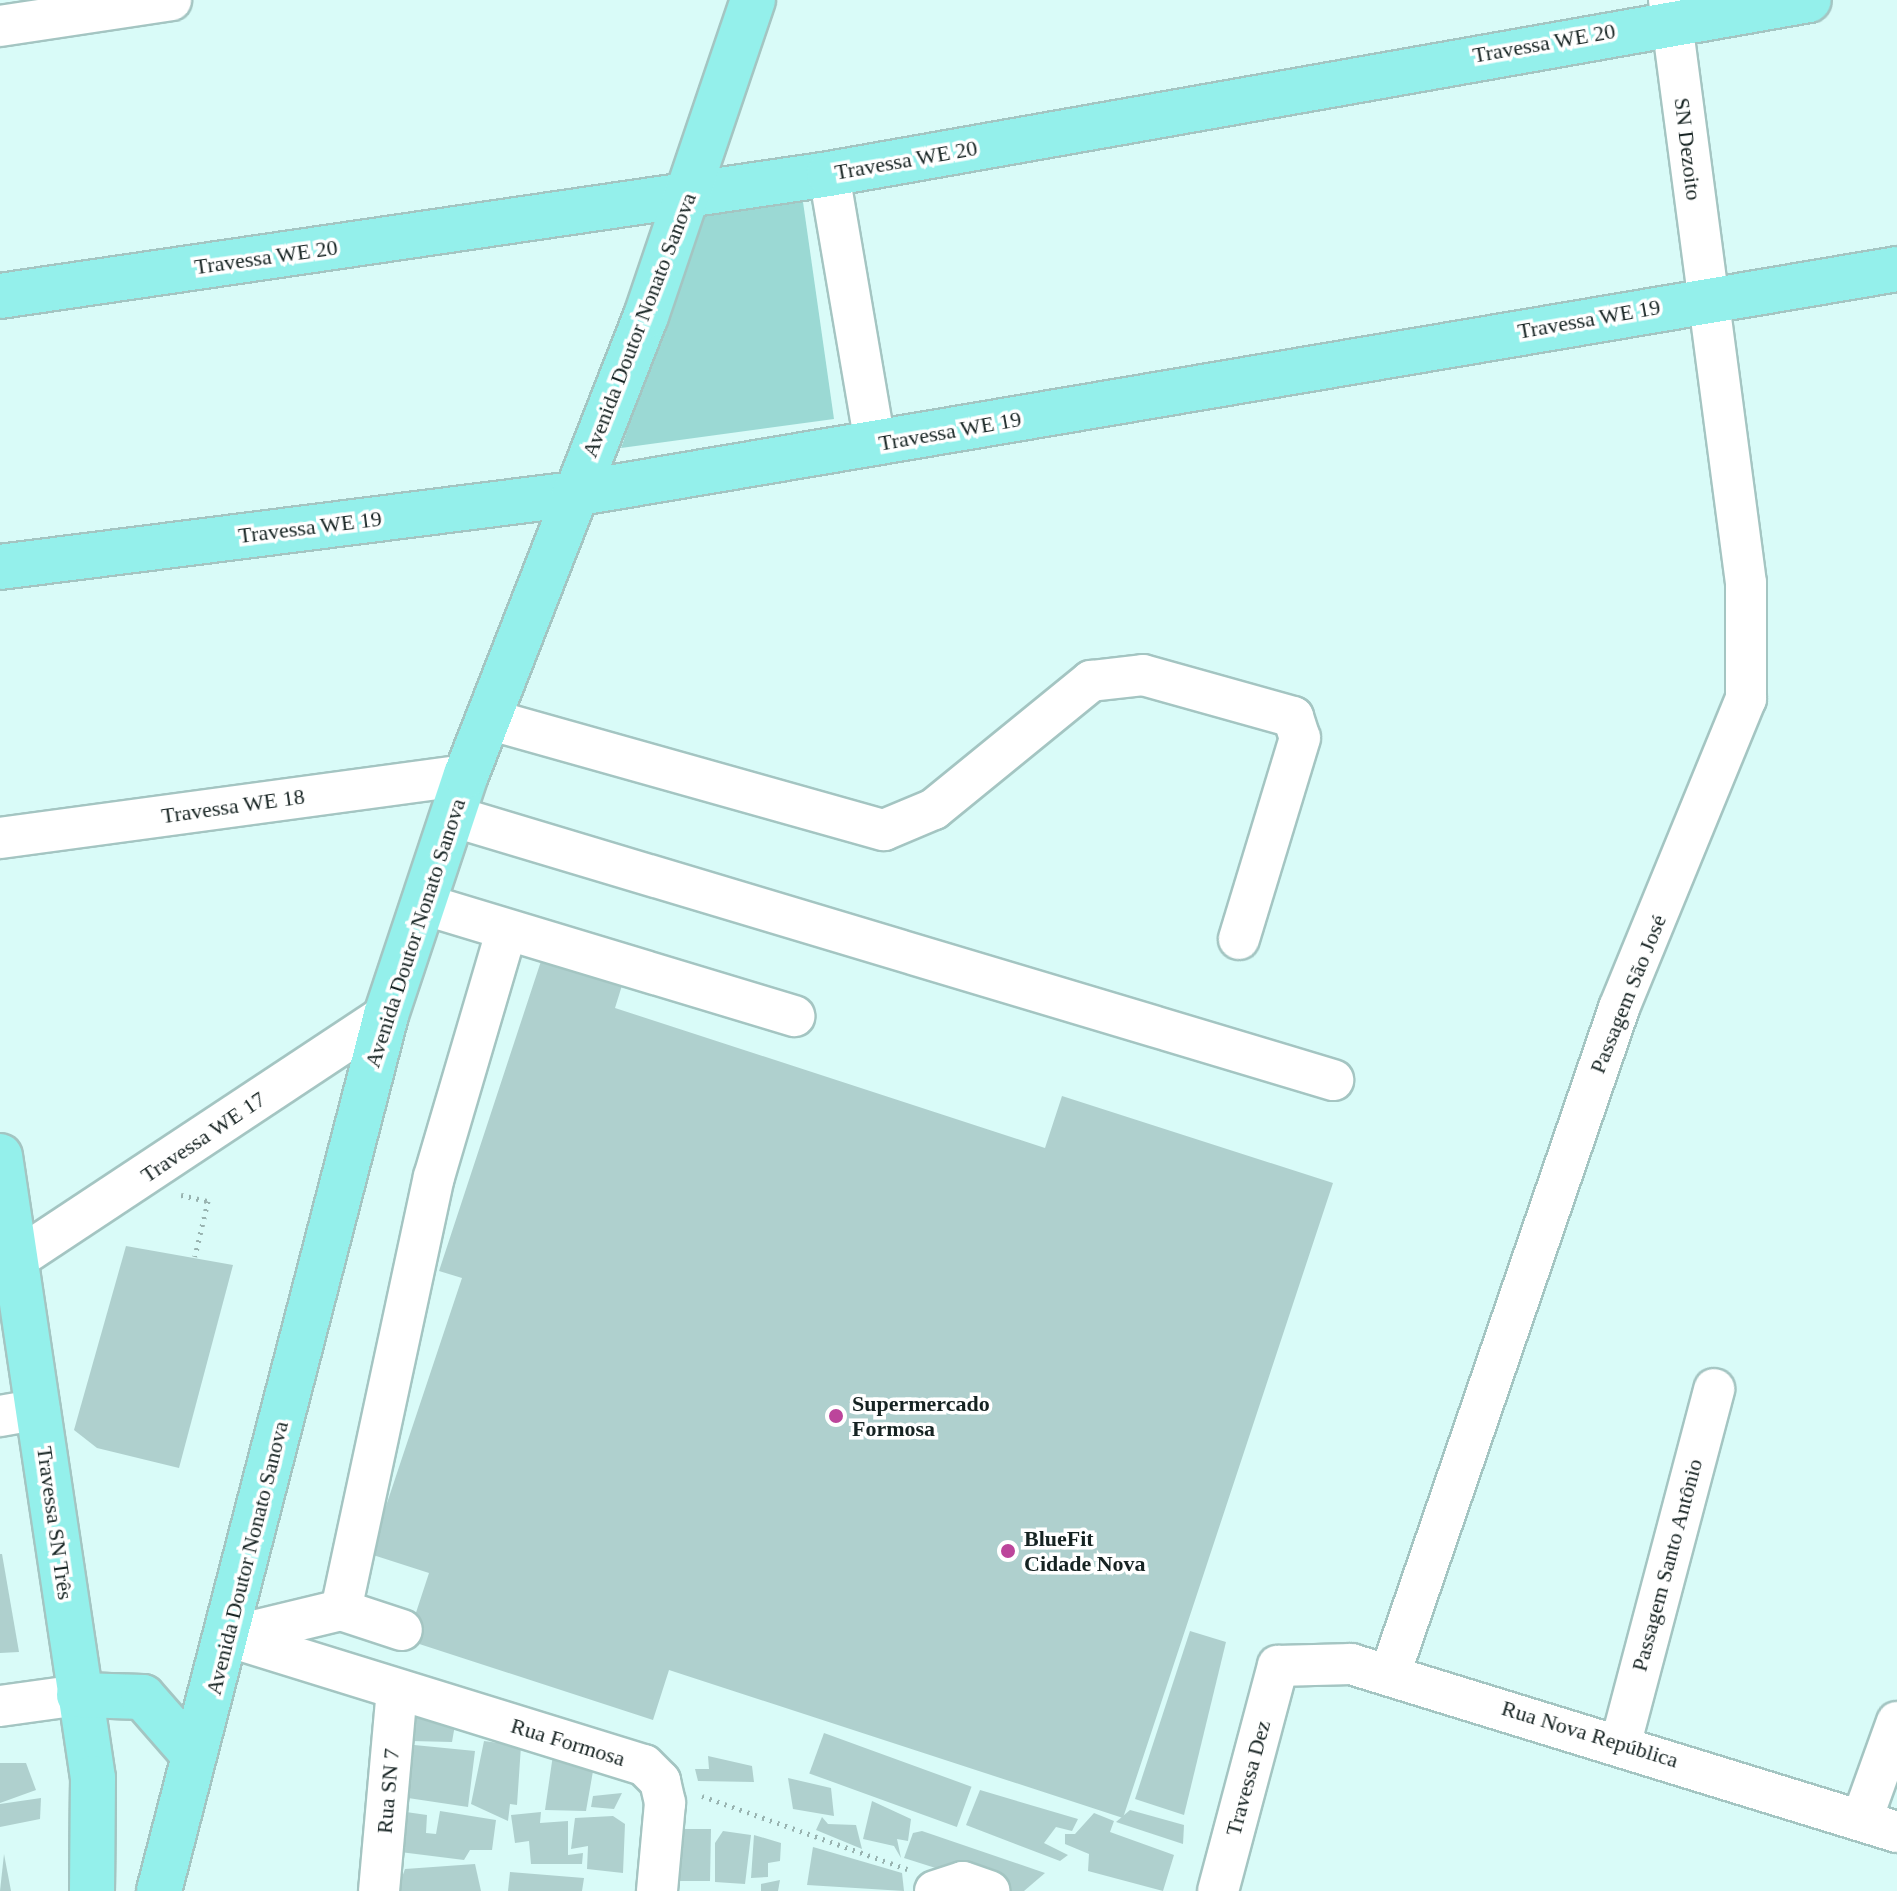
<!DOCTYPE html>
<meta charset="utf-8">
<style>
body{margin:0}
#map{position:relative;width:1897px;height:1891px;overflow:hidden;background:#d9fbf8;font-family:"Times New Roman",serif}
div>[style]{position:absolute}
.green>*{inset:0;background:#9bd9d4}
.building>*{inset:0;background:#afd0ce;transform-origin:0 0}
.path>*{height:5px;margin-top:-2.5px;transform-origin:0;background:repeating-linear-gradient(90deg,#98b3b0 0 2px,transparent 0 8px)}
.roads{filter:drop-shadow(2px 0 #a4c5c2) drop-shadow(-2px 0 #a4c5c2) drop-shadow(0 2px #a4c5c2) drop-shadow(0 -2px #a4c5c2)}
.minor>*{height:40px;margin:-20px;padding:0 20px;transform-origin:20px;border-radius:20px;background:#fff}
.major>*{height:44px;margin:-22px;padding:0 22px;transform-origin:22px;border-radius:22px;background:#94f0eb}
.dots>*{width:22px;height:22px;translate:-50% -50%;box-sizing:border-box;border:4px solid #fff;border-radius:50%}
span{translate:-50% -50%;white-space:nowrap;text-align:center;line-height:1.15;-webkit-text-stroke:7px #fff;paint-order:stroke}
.street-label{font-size:22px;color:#162322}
.poi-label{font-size:22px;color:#162322;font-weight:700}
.left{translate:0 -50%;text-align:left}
</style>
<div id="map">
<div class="green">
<i style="clip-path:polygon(802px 195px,834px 419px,621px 448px,705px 209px)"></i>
</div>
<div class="building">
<i style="clip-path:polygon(544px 952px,624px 979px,615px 1008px,1045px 1148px,1062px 1096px,1333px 1183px,1123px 1818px,669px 1670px,653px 1720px,407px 1640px,429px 1573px,370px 1554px,462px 1278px,439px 1271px)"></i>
<i style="clip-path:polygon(126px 1246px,233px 1265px,179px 1468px,97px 1448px,74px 1430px)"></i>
<i style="clip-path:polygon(0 1554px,2px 1554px,19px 1652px,0 1653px)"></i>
<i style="clip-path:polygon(1190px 1631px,1226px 1642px,1184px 1815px,1135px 1799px)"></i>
<i style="clip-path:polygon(409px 1713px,456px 1719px,452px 1742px,411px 1741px)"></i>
<i style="left:824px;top:1733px;width:157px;height:43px;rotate:20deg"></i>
<i style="clip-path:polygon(484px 1741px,521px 1746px,517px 1805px,510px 1804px,508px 1821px,471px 1804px)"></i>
<i style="clip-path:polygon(555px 1741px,596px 1754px,586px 1811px,545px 1810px)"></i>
<i style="clip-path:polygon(404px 1744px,475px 1751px,468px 1807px,408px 1798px)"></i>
<i style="clip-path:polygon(708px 1756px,752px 1766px,754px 1782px,698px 1781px,695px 1769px,709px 1769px)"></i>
<i style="clip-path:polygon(0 1763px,26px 1763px,36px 1790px,0 1803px)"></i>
<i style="clip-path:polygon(788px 1778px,831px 1788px,834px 1816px,793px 1809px)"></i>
<i style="clip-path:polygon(980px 1790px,1078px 1819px,1072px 1831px,1056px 1827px,1044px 1843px,1068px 1855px,1060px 1861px,966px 1825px)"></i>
<i style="clip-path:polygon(622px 1793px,614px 1809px,591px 1807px,593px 1796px)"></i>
<i style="clip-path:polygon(41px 1798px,40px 1819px,0 1827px,0 1804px)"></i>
<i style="clip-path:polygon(872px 1801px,911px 1819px,908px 1841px,897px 1839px,901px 1858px,894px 1846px,863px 1839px)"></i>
<i style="clip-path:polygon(1130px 1810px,1184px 1825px,1183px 1844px,1116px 1822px)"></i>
<i style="clip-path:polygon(440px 1811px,496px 1820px,492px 1850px,470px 1850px,464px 1860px,400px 1852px,406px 1812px,427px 1815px,426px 1833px,436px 1834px)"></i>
<i style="clip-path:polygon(541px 1812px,540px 1823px,568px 1821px,568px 1855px,583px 1853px,582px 1864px,531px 1864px,529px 1841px,515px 1843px,511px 1815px)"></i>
<i style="clip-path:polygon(1094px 1813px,1114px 1821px,1110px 1832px,1174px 1855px,1163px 1891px,1088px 1871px,1089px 1854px,1065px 1844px,1065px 1834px,1075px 1834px)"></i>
<i style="clip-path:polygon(613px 1816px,625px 1824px,623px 1873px,587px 1869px,588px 1846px,571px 1849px,575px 1818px)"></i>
<i style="clip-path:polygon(822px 1817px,828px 1824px,856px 1825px,862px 1849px,816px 1830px)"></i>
<i style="clip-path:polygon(676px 1829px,711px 1829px,710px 1881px,663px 1881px)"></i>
<i style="clip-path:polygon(723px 1831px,751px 1835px,745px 1884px,715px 1882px,715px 1843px)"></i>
<i style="clip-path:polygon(922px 1831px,1045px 1873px,1024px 1891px,1008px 1891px,904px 1858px,913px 1833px)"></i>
<i style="clip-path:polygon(754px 1835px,781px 1843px,780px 1861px,768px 1863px,768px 1877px,751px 1878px)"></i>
<i style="clip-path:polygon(813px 1847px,902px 1873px,904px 1891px,807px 1885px)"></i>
<i style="clip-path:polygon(4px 1854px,11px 1891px,0 1891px)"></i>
<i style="clip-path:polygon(475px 1864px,481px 1891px,397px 1891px,405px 1869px)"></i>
<i style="clip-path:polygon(510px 1872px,584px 1878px,582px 1891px,508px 1891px)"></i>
<i style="clip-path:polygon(780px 1880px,778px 1891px,761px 1891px,761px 1884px)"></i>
</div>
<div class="path">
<i style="left:181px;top:1195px;width:28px;rotate:13deg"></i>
<i style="left:208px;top:1201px;width:57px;rotate:103.3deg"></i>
<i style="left:702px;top:1796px;width:218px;rotate:19.6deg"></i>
</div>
<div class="roads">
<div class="minor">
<i style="left:0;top:26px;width:173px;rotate:-8.6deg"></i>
<i style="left:829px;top:174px;width:274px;rotate:80.3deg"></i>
<i style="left:488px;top:719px;width:411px;rotate:15.7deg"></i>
<i style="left:884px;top:830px;width:54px;rotate:-22.8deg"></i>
<i style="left:934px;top:809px;width:203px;rotate:-39.2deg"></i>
<i style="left:1091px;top:681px;width:52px;rotate:-6.6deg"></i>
<i style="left:1143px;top:675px;width:156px;rotate:15.6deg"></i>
<i style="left:1293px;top:717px;width:22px;rotate:72deg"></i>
<i style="left:1300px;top:738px;width:210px;rotate:106.9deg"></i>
<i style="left:452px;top:816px;width:920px;rotate:16.68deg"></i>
<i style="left:0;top:838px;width:470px;rotate:-7.7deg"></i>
<i style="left:423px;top:904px;width:388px;rotate:16.8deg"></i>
<i style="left:20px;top:1257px;width:439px;rotate:-33.5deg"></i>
<i style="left:0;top:1416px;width:40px;rotate:-10deg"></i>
<i style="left:341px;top:1610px;width:64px;rotate:18.2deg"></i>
<i style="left:229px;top:1637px;width:115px;rotate:-13.6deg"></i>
<i style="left:341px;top:1610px;width:443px;rotate:-77.9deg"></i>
<i style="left:434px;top:1177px;width:255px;rotate:-73.6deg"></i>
<i style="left:233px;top:1638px;width:430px;rotate:17.2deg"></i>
<i style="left:644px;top:1765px;width:23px;rotate:45deg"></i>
<i style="left:660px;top:1781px;width:23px;rotate:77deg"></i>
<i style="left:665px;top:1803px;width:88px;rotate:95.2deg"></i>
<i style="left:1390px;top:1674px;width:704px;rotate:-71.02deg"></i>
<i style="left:1619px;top:1008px;width:334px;rotate:-67.7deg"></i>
<i style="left:1746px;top:699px;width:116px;rotate:-90deg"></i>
<i style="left:1746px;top:583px;width:588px;rotate:-97.52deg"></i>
<i style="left:0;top:1706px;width:80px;rotate:-7.9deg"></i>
<i style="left:1621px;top:1742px;width:365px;rotate:-75.2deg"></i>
<i style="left:1862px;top:1819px;width:103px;rotate:-70.2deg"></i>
<i style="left:379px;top:1891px;width:201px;rotate:-84.9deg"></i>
<i style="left:935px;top:1891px;width:29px;rotate:-18deg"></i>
<i style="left:963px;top:1882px;width:28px;rotate:19deg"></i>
<i style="left:1218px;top:1891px;width:233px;rotate:-75.1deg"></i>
<i style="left:1278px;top:1666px;width:73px;rotate:-1.6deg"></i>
<i style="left:1351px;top:1664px;width:571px;rotate:17.1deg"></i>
</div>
<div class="major">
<i style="left:0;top:296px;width:838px;rotate:-8.37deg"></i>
<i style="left:829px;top:174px;width:995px;rotate:-10.07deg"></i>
<i style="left:0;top:567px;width:579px;rotate:-7.25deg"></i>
<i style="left:574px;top:494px;width:1342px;rotate:-9.65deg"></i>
<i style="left:0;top:1156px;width:629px;rotate:81.5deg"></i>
<i style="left:93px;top:1778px;width:113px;rotate:90.5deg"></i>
<i style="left:79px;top:1695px;width:64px;rotate:1.8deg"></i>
<i style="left:143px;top:1697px;width:74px;rotate:48.8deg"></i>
<i style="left:159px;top:1891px;width:905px;rotate:-75.47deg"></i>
<i style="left:386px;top:1015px;width:253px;rotate:-71.6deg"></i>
<i style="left:466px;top:775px;width:493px;rotate:-68.6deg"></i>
<i style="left:646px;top:316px;width:334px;rotate:-71.3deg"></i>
</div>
</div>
<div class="dots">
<i style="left:836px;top:1416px;background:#bc459b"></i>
<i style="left:1008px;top:1551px;background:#bc459b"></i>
</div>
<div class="street-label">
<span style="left:1544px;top:43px;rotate:-10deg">Travessa WE 20</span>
<span style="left:1688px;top:149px;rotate:83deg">SN Dezoito</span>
<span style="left:906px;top:160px;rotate:-10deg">Travessa WE 20</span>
<span style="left:266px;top:257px;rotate:-8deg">Travessa WE 20</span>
<span style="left:1589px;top:319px;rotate:-10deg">Travessa WE 19</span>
<span style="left:639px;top:325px;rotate:-69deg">Avenida Doutor Nonato Sanova</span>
<span style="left:950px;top:431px;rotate:-10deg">Travessa WE 19</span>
<span style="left:310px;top:527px;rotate:-7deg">Travessa WE 19</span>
<span style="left:233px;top:806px;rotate:-8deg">Travessa WE 18</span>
<span style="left:415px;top:933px;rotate:-72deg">Avenida Doutor Nonato Sanova</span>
<span style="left:1628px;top:994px;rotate:-68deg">Passagem São José</span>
<span style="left:203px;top:1137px;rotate:-34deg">Travessa WE 17</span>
<span style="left:55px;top:1523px;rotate:82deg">Travessa SN Três</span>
<span style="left:247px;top:1558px;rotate:-76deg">Avenida Doutor Nonato Sanova</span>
<span style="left:1667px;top:1565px;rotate:-75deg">Passagem Santo Antônio</span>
<span style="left:1590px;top:1734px;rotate:17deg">Rua Nova República</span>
<span style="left:568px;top:1742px;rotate:17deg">Rua Formosa</span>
<span style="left:1248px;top:1778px;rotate:-75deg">Travessa Dez</span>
<span style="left:388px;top:1791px;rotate:-85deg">Rua SN 7</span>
</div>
<div class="poi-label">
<span class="left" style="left:852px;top:1416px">Supermercado<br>Formosa</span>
<span class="left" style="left:1024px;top:1551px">BlueFit<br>Cidade Nova</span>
</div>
</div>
